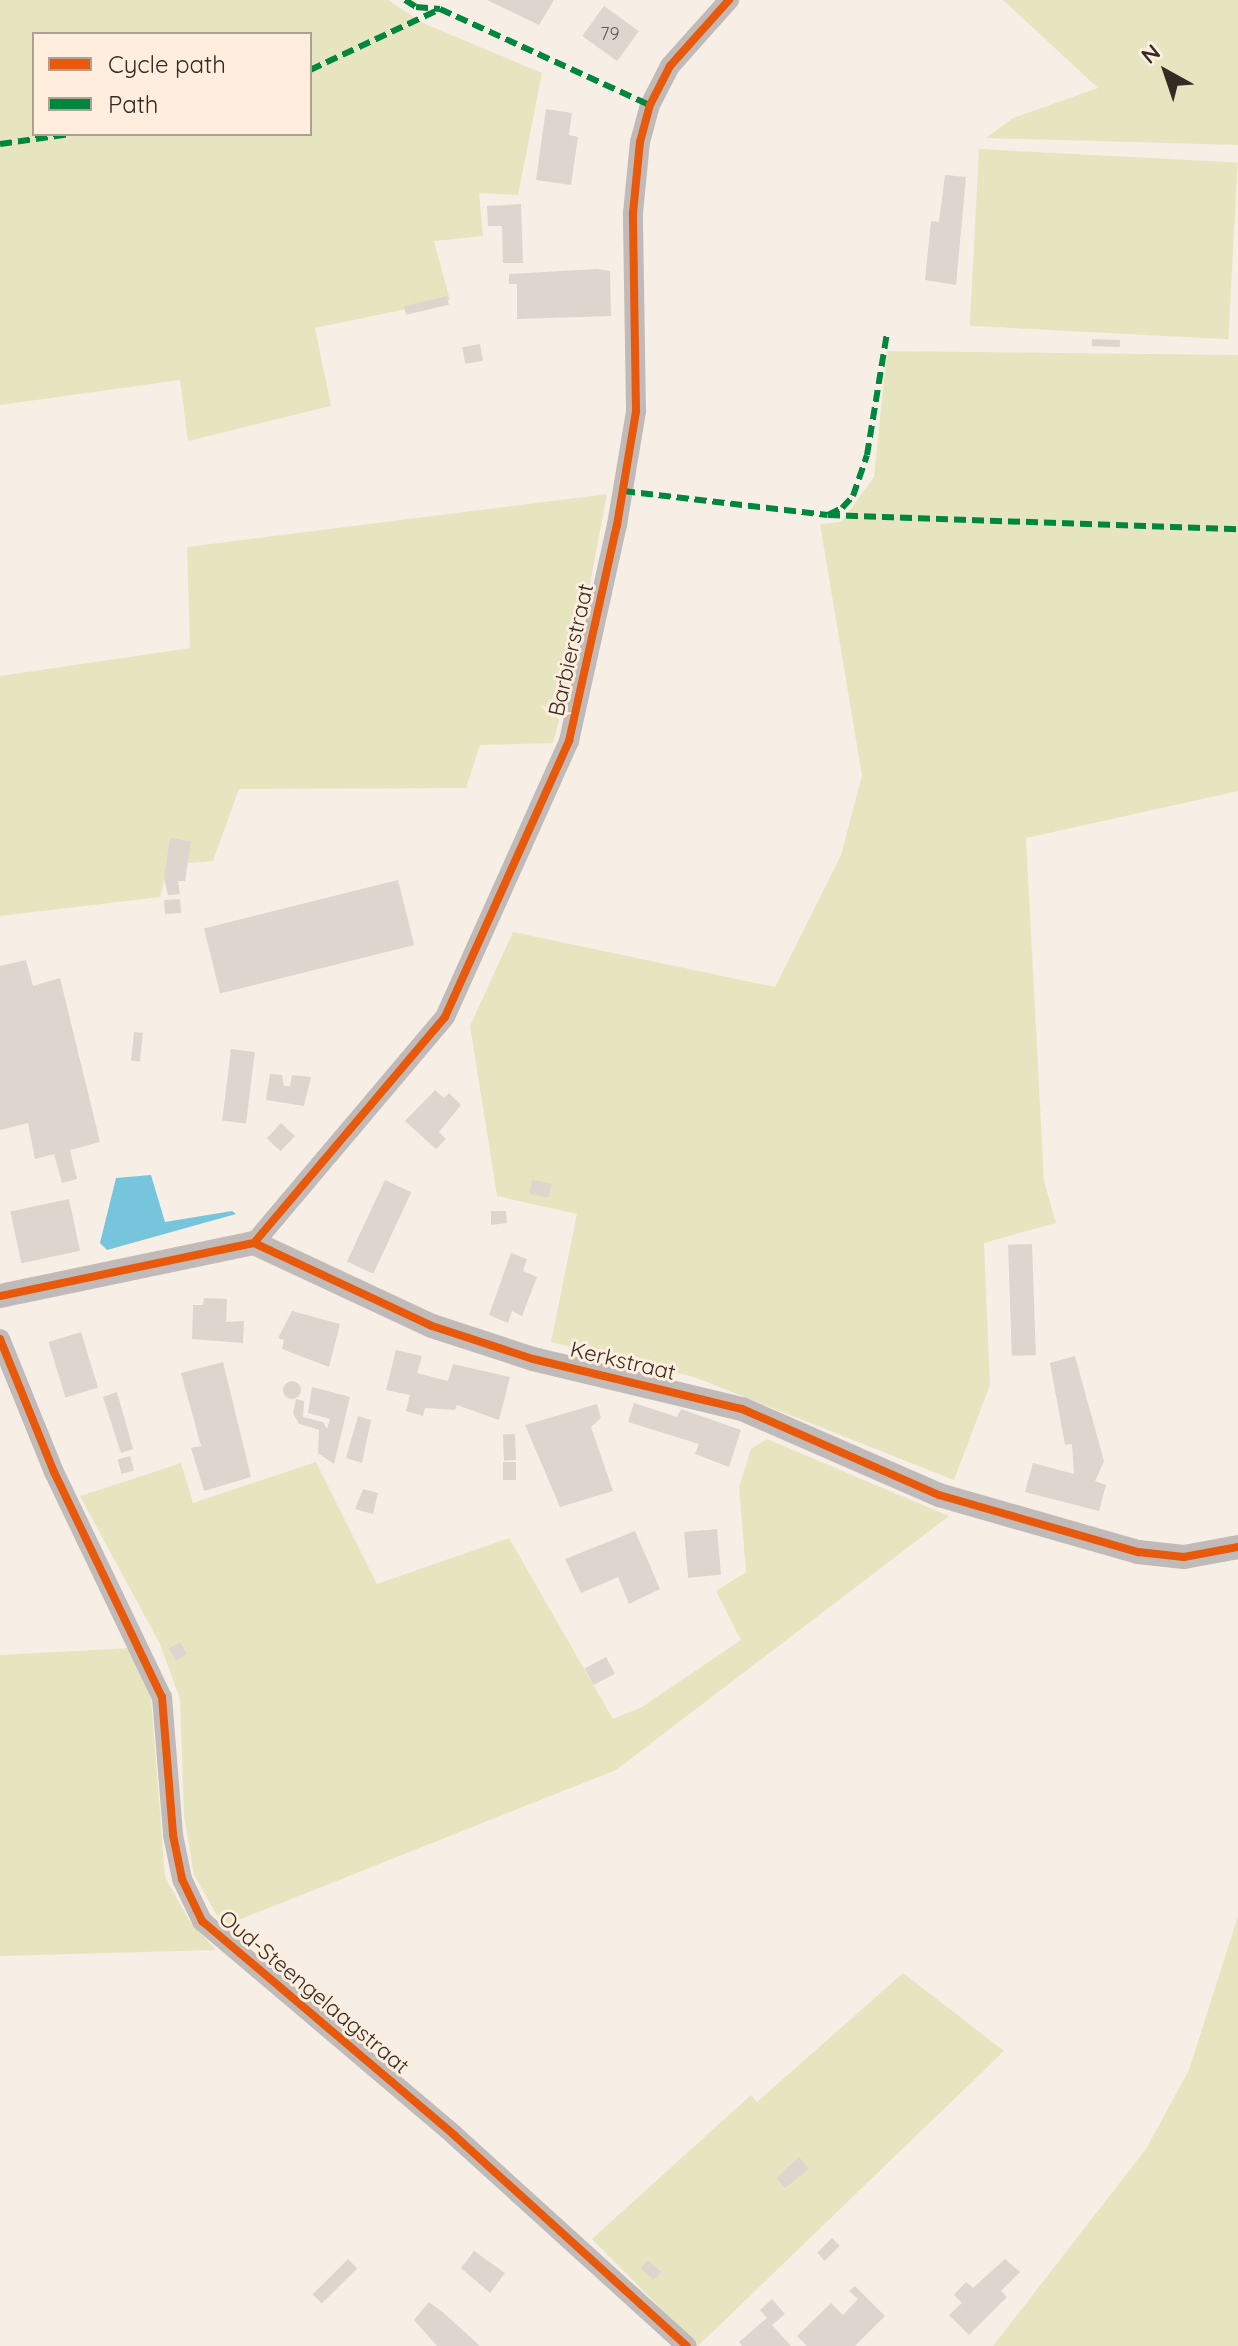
<!DOCTYPE html>
<style>
body{margin:0}
#map{position:relative;width:1238px;height:2346px;overflow:hidden;background:#f7eee6;font-family:Quicksand,sans-serif}
div>[style]{position:absolute}
.green>*{inset:0;background:#e7e5c0;transform-origin:0 0}
.water>*{inset:0;background:#76c5dc}
.building>*{inset:0;background:#ded5ce;transform-origin:0 0}
.round{border-radius:50%}
.minor>*{height:20px;margin:-10px;padding:0 10px;transform-origin:10px;border-radius:10px;background:#c0bbb8}
.tertiary>*{height:24px;margin:-12px;padding:0 12px;transform-origin:12px;border-radius:12px;background:#c0bbb8}
.quiet>*{height:6px;margin-top:-3px;transform-origin:0;background:repeating-linear-gradient(90deg,#00873e 0 12px,transparent 0 18px)}
.cycleway>*{height:8px;margin:-4px;padding:0 4px;transform-origin:4px;border-radius:4px;background:#e8590c}
span{translate:-50% -50%;white-space:nowrap;text-align:center;line-height:1.15;-webkit-text-stroke:6px #ffeede;paint-order:stroke}
.number-label{font-size:18px;color:#605850}
.number-label span{-webkit-text-stroke-width:0}
.street-label{font-size:22px;color:#342c24}
.legend{position:absolute;left:32px;top:32px;width:280px;height:104px;box-sizing:border-box;background:#ffeede;border:2px solid #aea094;margin:0;padding:10px 14px;list-style:none;font-size:24px;color:#342c24}
.legend li{display:flex;align-items:center;gap:16px;height:40px}
.legend b{width:40px;border:2px solid #aea094}
.north{position:absolute;left:1126px;top:32px;width:80px;height:80px;-webkit-text-stroke:6px #ffeede;paint-order:stroke;rotate:320deg;font-size:22px;font-weight:700;line-height:32px;text-align:center;color:#342c24}
.north::after{content:'';display:block;margin:auto;width:28px;height:36px;background:#342c24;clip-path:polygon(50% 0,100% 100%,50% 72%,0 100%)}
</style>
<div id="map">
<div class="green">
<i style="clip-path:polygon(evenodd,0 0,388px 0,425px 24px,542px 73px,518px 195px,479px 193px,483px 236px,434px 241px,450px 300px,315px 328px,331px 406px,188px 441px,180px 380px,0 405px,0 0,34px 34px,310px 34px,310px 134px,34px 134px,34px 34px)"></i>
<i style="clip-path:polygon(1003px 0,1238px 0,1238px 145px,986px 138px,1013px 118px,1098px 88px)"></i>
<i style="left:979px;top:149px;width:259px;height:177px;rotate:3deg"></i>
<i style="clip-path:polygon(887px 351px,1238px 355px,1238px 791px,1026px 838px,1044px 1181px,1056px 1223px,984px 1243px,990px 1385px,954px 1480px,694px 1377px,551px 1342px,577px 1214px,497px 1196px,470px 1026px,513px 932px,775px 987px,841px 855px,862px 776px,820px 524px,841px 522px,874px 477px)"></i>
<i style="clip-path:polygon(607px 494px,575px 663px,553px 743px,480px 745px,466px 788px,239px 789px,213px 861px,168px 865px,160px 897px,0 916px,0 676px,190px 648px,187px 547px)"></i>
<i style="clip-path:polygon(767px 1439px,949px 1516px,616px 1770px,223px 1926px,194px 1875px,184px 1816px,180px 1699px,160px 1644px,80px 1496px,181px 1463px,193px 1503px,316px 1462px,377px 1584px,509px 1538px,613px 1719px,642px 1707px,741px 1640px,716px 1591px,746px 1572px,739px 1487px,751px 1449px)"></i>
<i style="clip-path:polygon(131px 1648px,151px 1698px,165px 1877px,189px 1920px,216px 1950px,0 1956px,0 1655px)"></i>
<i style="clip-path:polygon(1238px 1916px,1238px 2346px,993px 2346px,1146px 2149px,1189px 2070px)"></i>
<i style="clip-path:polygon(903px 1973px,1004px 2051px,698px 2346px,592px 2239px,751px 2095px,757px 2102px)"></i>
</div>
<div class="water">
<i style="clip-path:polygon(151px 1175px,165px 1222px,232px 1211px,236px 1214px,107px 1250px,100px 1243px,116px 1178px)"></i>
</div>
<div class="building">
<i style="clip-path:polygon(487px 0,554px 0,539px 25px)"></i>
<i style="left:604px;top:6px;width:43px;height:37px;rotate:36deg"></i>
<i style="clip-path:polygon(546px 109px,572px 113px,569px 135px,578px 137px,571px 185px,536px 180px)"></i>
<i style="clip-path:polygon(945px 175px,966px 177px,956px 285px,925px 280px,931px 221px,939px 222px)"></i>
<i style="clip-path:polygon(521px 204px,523px 263px,503px 263px,502px 226px,488px 226px,487px 206px)"></i>
<i style="clip-path:polygon(597px 269px,610px 271px,611px 316px,517px 319px,517px 284px,509px 284px,509px 274px)"></i>
<i style="left:447px;top:296px;width:9px;height:44px;rotate:77deg"></i>
<i style="left:1092px;top:339px;width:28px;height:7px;rotate:2deg"></i>
<i style="left:480px;top:344px;width:17px;height:18px;rotate:80deg"></i>
<i style="clip-path:polygon(170px 838px,191px 841px,185px 881px,178px 881px,180px 894px,168px 895px,164px 878px)"></i>
<i style="left:398px;top:880px;width:67px;height:200px;rotate:76deg"></i>
<i style="left:180px;top:899px;width:14px;height:16px;rotate:86deg"></i>
<i style="clip-path:polygon(26px 960px,33px 986px,60px 978px,100px 1142px,70px 1150px,77px 1179px,62px 1183px,54px 1154px,35px 1159px,28px 1123px,0 1130px,0 966px)"></i>
<i style="left:134px;top:1032px;width:9px;height:29px;rotate:6deg"></i>
<i style="left:231px;top:1049px;width:24px;height:72px;rotate:7deg"></i>
<i style="clip-path:polygon(270px 1074px,282px 1075px,284px 1086px,290px 1086px,292px 1075px,311px 1077px,304px 1106px,266px 1100px)"></i>
<i style="clip-path:polygon(435px 1090px,444px 1098px,449px 1093px,461px 1105px,439px 1132px,446px 1139px,436px 1149px,405px 1121px)"></i>
<i style="left:281px;top:1123px;width:19px;height:21px;rotate:43deg"></i>
<i style="left:385px;top:1180px;width:29px;height:90px;rotate:25deg"></i>
<i style="left:532px;top:1180px;width:20px;height:14px;rotate:11deg"></i>
<i style="left:69px;top:1199px;width:53px;height:60px;rotate:78deg"></i>
<i style="clip-path:polygon(491px 1211px,506px 1211px,507px 1223px,491px 1225px)"></i>
<i style="left:1032px;top:1244px;width:111px;height:24px;rotate:88deg"></i>
<i style="clip-path:polygon(511px 1253px,527px 1259px,523px 1271px,537px 1277px,522px 1316px,512px 1311px,508px 1323px,489px 1315px)"></i>
<i style="clip-path:polygon(204px 1298px,227px 1299px,226px 1322px,244px 1321px,243px 1343px,192px 1339px,193px 1305px,203px 1305px)"></i>
<i style="clip-path:polygon(292px 1311px,340px 1324px,329px 1367px,282px 1349px,284px 1340px,278px 1338px)"></i>
<i style="left:81px;top:1332px;width:58px;height:34px;rotate:73deg"></i>
<i style="clip-path:polygon(396px 1350px,422px 1356px,417px 1373px,448px 1381px,453px 1364px,510px 1377px,499px 1420px,457px 1405px,455px 1410px,425px 1408px,423px 1416px,406px 1411px,410px 1395px,386px 1390px)"></i>
<i style="clip-path:polygon(1075px 1356px,1104px 1461px,1095px 1481px,1106px 1485px,1099px 1511px,1025px 1492px,1033px 1463px,1074px 1474px,1072px 1444px,1065px 1445px,1050px 1363px)"></i>
<i style="clip-path:polygon(223px 1362px,251px 1477px,204px 1491px,191px 1448px,201px 1446px,181px 1373px)"></i>
<i class="round" style="left:283px;top:1381px;width:18px;height:18px"></i>
<i style="clip-path:polygon(312px 1387px,350px 1397px,334px 1464px,318px 1453px,319px 1430px,299px 1424px,293px 1413px,296px 1399px,304px 1401px,303px 1417px,323px 1422px,327px 1429px,330px 1419px,308px 1413px)"></i>
<i style="clip-path:polygon(117px 1392px,133px 1449px,121px 1453px,103px 1397px)"></i>
<i style="clip-path:polygon(634px 1403px,677px 1417px,681px 1409px,741px 1430px,729px 1467px,695px 1454px,699px 1444px,628px 1422px)"></i>
<i style="clip-path:polygon(597px 1404px,601px 1418px,591px 1427px,613px 1491px,560px 1507px,525px 1425px)"></i>
<i style="clip-path:polygon(358px 1416px,371px 1420px,362px 1463px,346px 1458px)"></i>
<i style="left:515px;top:1434px;width:26px;height:12px;rotate:88deg"></i>
<i style="left:130px;top:1456px;width:15px;height:13px;rotate:74deg"></i>
<i style="left:503px;top:1462px;width:13px;height:18px"></i>
<i style="clip-path:polygon(363px 1489px,378px 1493px,373px 1514px,355px 1509px)"></i>
<i style="left:717px;top:1529px;width:46px;height:33px;rotate:85deg"></i>
<i style="clip-path:polygon(635px 1531px,660px 1589px,629px 1604px,618px 1577px,581px 1593px,565px 1559px)"></i>
<i style="left:180px;top:1642px;width:14px;height:13px;rotate:60deg"></i>
<i style="left:606px;top:1657px;width:19px;height:24px;rotate:62deg"></i>
<i style="clip-path:polygon(799px 2157px,809px 2169px,785px 2188px,776px 2178px)"></i>
<i style="left:832px;top:2238px;width:11px;height:21px;rotate:45deg"></i>
<i style="clip-path:polygon(474px 2251px,505px 2273px,490px 2293px,461px 2268px)"></i>
<i style="left:348px;top:2259px;width:13px;height:50px;rotate:45deg"></i>
<i style="clip-path:polygon(1005px 2259px,1020px 2272px,1001px 2291px,1007px 2297px,969px 2335px,949px 2315px,962px 2303px,954px 2295px,966px 2282px,973px 2288px)"></i>
<i style="left:648px;top:2260px;width:18px;height:11px;rotate:43deg"></i>
<i style="clip-path:polygon(855px 2286px,885px 2316px,855px 2346px,807px 2346px,797px 2336px,831px 2303px,843px 2315px,858px 2299px,849px 2291px)"></i>
<i style="clip-path:polygon(772px 2299px,785px 2314px,772px 2325px,791px 2346px,742px 2346px,739px 2342px,767px 2318px,760px 2310px)"></i>
<i style="clip-path:polygon(429px 2302px,446px 2315px,480px 2346px,437px 2346px,414px 2320px)"></i>
</div>
<div class="minor">
<i style="left:254px;top:1243px;width:296px;rotate:-49.8deg"></i>
<i style="left:445px;top:1017px;width:303px;rotate:-65.8deg"></i>
<i style="left:569px;top:741px;width:221px;rotate:-77.5deg"></i>
<i style="left:617px;top:525px;width:116px;rotate:-80.5deg"></i>
<i style="left:636px;top:411px;width:198px;rotate:-90.9deg"></i>
<i style="left:633px;top:213px;width:71px;rotate:-84.4deg"></i>
<i style="left:640px;top:142px;width:38px;rotate:-75deg"></i>
<i style="left:650px;top:105px;width:44px;rotate:-62.9deg"></i>
<i style="left:670px;top:66px;width:89px;rotate:-48.2deg"></i>
<i style="left:0;top:1339px;width:144px;rotate:67.9deg"></i>
<i style="left:54px;top:1472px;width:250px;rotate:64.4deg"></i>
<i style="left:162px;top:1697px;width:138px;rotate:85.4deg"></i>
<i style="left:173px;top:1835px;width:45px;rotate:78.4deg"></i>
<i style="left:182px;top:1879px;width:47px;rotate:64.5deg"></i>
<i style="left:202px;top:1921px;width:331px;rotate:40.3deg"></i>
<i style="left:454px;top:2135px;width:314px;rotate:42.2deg"></i>
</div>
<div class="tertiary">
<i style="left:0;top:1296px;width:259px;rotate:-11.8deg"></i>
<i style="left:254px;top:1243px;width:196px;rotate:25deg"></i>
<i style="left:432px;top:1326px;width:106px;rotate:18.1deg"></i>
<i style="left:533px;top:1359px;width:215px;rotate:13.5deg"></i>
<i style="left:742px;top:1409px;width:215px;rotate:23.6deg"></i>
<i style="left:939px;top:1495px;width:207px;rotate:16deg"></i>
<i style="left:1138px;top:1552px;width:46px;rotate:6.2deg"></i>
<i style="left:1184px;top:1557px;width:55px;rotate:-10.5deg"></i>
</div>
<div class="quiet">
<i style="left:405px;top:0;width:13px;rotate:32deg"></i>
<i style="left:416px;top:7px;width:24px;rotate:5deg"></i>
<i style="left:440px;top:9px;width:231px;rotate:24.6deg"></i>
<i style="left:310px;top:70px;width:139px;rotate:-25.1deg"></i>
<i style="left:0;top:144px;width:71px;rotate:-8.1deg"></i>
<i style="left:623px;top:491px;width:206px;rotate:6.7deg"></i>
<i style="left:828px;top:515px;width:16px;rotate:-27deg"></i>
<i style="left:842px;top:508px;width:16px;rotate:-47deg"></i>
<i style="left:853px;top:496px;width:43px;rotate:-71.1deg"></i>
<i style="left:867px;top:455px;width:124px;rotate:-80.7deg"></i>
<i style="left:828px;top:515px;width:410px;rotate:2deg"></i>
</div>
<div class="cycleway">
<i style="left:254px;top:1243px;width:296px;rotate:-49.8deg"></i>
<i style="left:445px;top:1017px;width:303px;rotate:-65.8deg"></i>
<i style="left:569px;top:741px;width:221px;rotate:-77.5deg"></i>
<i style="left:617px;top:525px;width:116px;rotate:-80.5deg"></i>
<i style="left:636px;top:411px;width:198px;rotate:-90.9deg"></i>
<i style="left:633px;top:213px;width:71px;rotate:-84.4deg"></i>
<i style="left:640px;top:142px;width:38px;rotate:-75deg"></i>
<i style="left:650px;top:105px;width:44px;rotate:-62.9deg"></i>
<i style="left:670px;top:66px;width:89px;rotate:-48.2deg"></i>
<i style="left:0;top:1296px;width:259px;rotate:-11.8deg"></i>
<i style="left:254px;top:1243px;width:196px;rotate:25deg"></i>
<i style="left:432px;top:1326px;width:106px;rotate:18.1deg"></i>
<i style="left:533px;top:1359px;width:215px;rotate:13.5deg"></i>
<i style="left:742px;top:1409px;width:215px;rotate:23.6deg"></i>
<i style="left:939px;top:1495px;width:207px;rotate:16deg"></i>
<i style="left:1138px;top:1552px;width:46px;rotate:6.2deg"></i>
<i style="left:1184px;top:1557px;width:55px;rotate:-10.5deg"></i>
<i style="left:0;top:1339px;width:144px;rotate:67.9deg"></i>
<i style="left:54px;top:1472px;width:250px;rotate:64.4deg"></i>
<i style="left:162px;top:1697px;width:138px;rotate:85.4deg"></i>
<i style="left:173px;top:1835px;width:45px;rotate:78.4deg"></i>
<i style="left:182px;top:1879px;width:47px;rotate:64.5deg"></i>
<i style="left:202px;top:1921px;width:331px;rotate:40.3deg"></i>
<i style="left:454px;top:2135px;width:314px;rotate:42.2deg"></i>
</div>
<div class="number-label">
<span style="left:610px;top:34px">79</span>
</div>
<div class="street-label">
<span style="left:571px;top:650px;rotate:-77deg">Barbierstraat</span>
<span style="left:623px;top:1361px;rotate:13deg">Kerkstraat</span>
<span style="left:314px;top:1992px;rotate:40deg">Oud-Steengelaagstraat</span>
</div>
<ul class="legend">
<li><b style="height:10px;background:#e8590c"></b>Cycle path</li>
<li><b style="height:10px;background:#00873e"></b>Path</li>
</ul>
<div class="north">N</div>
</div>
